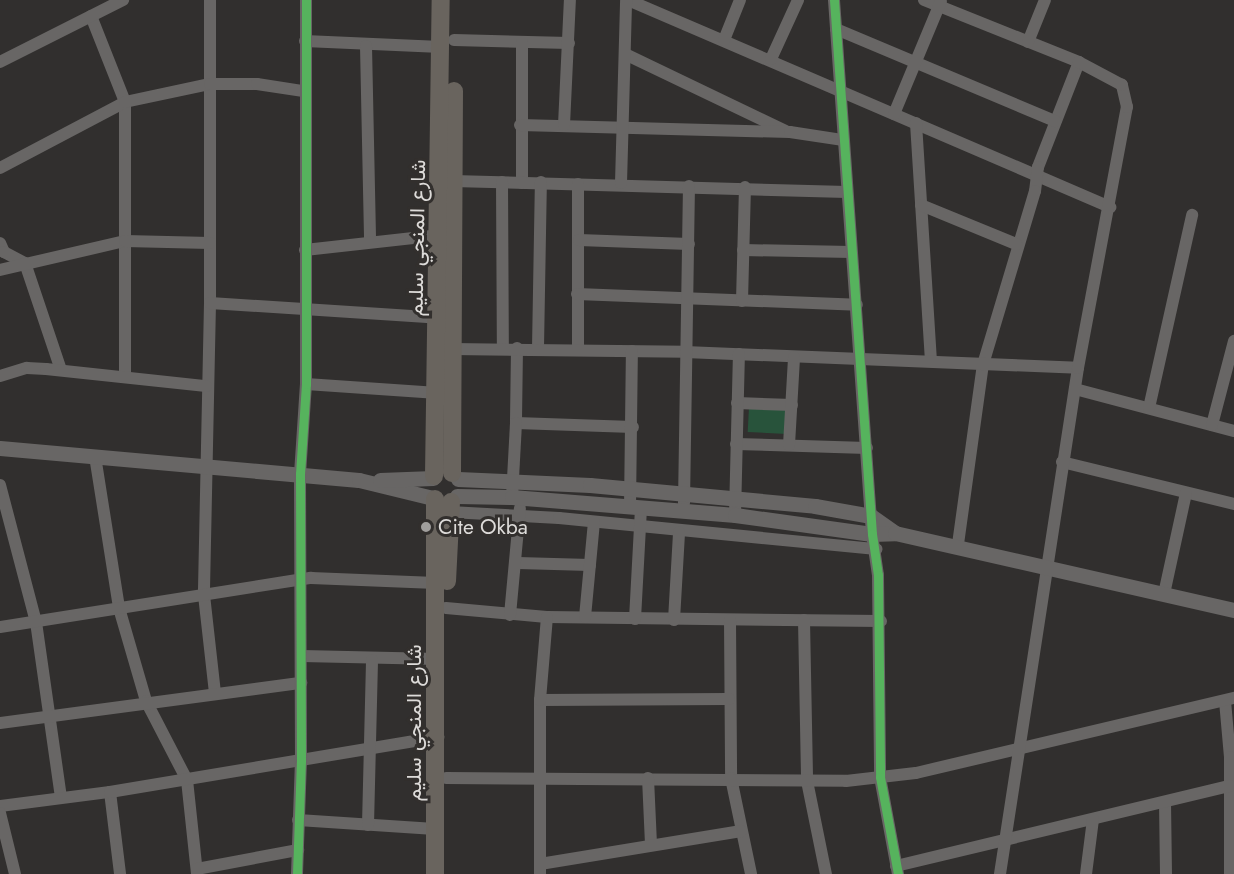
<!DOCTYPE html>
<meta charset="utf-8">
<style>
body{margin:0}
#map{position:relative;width:1234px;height:874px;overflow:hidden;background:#312f2e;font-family:Jost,Vazirmatn,sans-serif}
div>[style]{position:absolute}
.green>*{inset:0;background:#28533b;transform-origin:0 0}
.minor>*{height:12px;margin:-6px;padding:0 6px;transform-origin:6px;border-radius:6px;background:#686665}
.tertiary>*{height:15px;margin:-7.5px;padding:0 7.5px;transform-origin:7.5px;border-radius:7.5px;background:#686665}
.primary>*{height:18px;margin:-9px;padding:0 9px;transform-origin:9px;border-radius:9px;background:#69645e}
.cycleway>*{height:9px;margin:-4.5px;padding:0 4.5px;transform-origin:4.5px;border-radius:4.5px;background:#56b35d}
.dots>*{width:16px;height:16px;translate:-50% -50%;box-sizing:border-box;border:3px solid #322f2d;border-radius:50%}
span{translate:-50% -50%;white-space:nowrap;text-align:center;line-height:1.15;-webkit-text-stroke:6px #322f2d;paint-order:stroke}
.street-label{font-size:21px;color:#dddbd9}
.poi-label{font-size:21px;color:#dddbd9}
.left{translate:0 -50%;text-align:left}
</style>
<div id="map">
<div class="green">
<i style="left:749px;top:407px;width:39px;height:25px;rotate:3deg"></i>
</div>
<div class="minor">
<i style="left:210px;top:0;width:303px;rotate:90deg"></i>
<i style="left:210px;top:303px;width:292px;rotate:91.2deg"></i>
<i style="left:204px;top:595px;width:99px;rotate:83.6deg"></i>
<i style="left:628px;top:0;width:525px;rotate:23.24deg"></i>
<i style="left:834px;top:0;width:535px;rotate:85.93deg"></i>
<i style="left:872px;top:534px;width:41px;rotate:81.7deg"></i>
<i style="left:878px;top:575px;width:202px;rotate:89.4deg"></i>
<i style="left:880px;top:777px;width:99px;rotate:79.5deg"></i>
<i style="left:924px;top:0;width:167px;rotate:21.8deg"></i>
<i style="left:1079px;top:62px;width:113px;rotate:111.3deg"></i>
<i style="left:1038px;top:167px;width:24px;rotate:97deg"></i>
<i style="left:1035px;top:191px;width:181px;rotate:106.7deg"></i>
<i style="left:983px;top:364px;width:182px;rotate:97.9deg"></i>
<i style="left:91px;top:16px;width:92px;rotate:68.4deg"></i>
<i style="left:125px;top:102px;width:274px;rotate:90deg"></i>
<i style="left:836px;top:29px;width:238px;rotate:22.8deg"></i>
<i style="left:454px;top:40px;width:115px;rotate:1.5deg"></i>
<i style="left:724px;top:40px;width:43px;rotate:-68.2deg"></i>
<i style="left:305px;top:41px;width:136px;rotate:2.5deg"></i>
<i style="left:522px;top:42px;width:141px;rotate:90deg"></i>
<i style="left:1028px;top:42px;width:45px;rotate:-68deg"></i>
<i style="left:366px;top:46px;width:194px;rotate:88.8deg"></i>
<i style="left:625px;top:54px;width:178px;rotate:25.6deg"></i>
<i style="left:771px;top:59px;width:65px;rotate:-65.4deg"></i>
<i style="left:0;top:62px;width:138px;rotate:-26.8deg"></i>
<i style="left:894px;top:114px;width:122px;rotate:-67.4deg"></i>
<i style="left:916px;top:123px;width:238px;rotate:86.4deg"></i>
<i style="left:520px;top:125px;width:270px;rotate:1.5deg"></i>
<i style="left:790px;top:132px;width:54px;rotate:8.6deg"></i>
<i style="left:564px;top:125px;width:125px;rotate:-87.3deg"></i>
<i style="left:0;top:168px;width:141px;rotate:-27.8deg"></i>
<i style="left:125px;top:102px;width:87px;rotate:-12deg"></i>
<i style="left:210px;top:84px;width:47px"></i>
<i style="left:257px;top:84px;width:47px;rotate:8.7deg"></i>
<i style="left:453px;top:181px;width:394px;rotate:1.6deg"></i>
<i style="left:502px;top:182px;width:166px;rotate:89.7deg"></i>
<i style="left:621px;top:183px;width:183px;rotate:-88.4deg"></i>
<i style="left:578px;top:184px;width:166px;rotate:90deg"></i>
<i style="left:921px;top:205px;width:103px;rotate:22.3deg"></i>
<i style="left:579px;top:240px;width:110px;rotate:2.1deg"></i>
<i style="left:0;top:243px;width:10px;rotate:66deg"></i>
<i style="left:4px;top:252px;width:24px;rotate:28deg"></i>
<i style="left:25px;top:263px;width:113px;rotate:71.4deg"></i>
<i style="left:305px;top:250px;width:136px;rotate:-6.3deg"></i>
<i style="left:743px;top:250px;width:108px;rotate:1.1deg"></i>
<i style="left:0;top:270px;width:128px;rotate:-13.1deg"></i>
<i style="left:125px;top:241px;width:85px;rotate:1.3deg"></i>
<i style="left:577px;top:294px;width:280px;rotate:2.2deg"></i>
<i style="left:742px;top:301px;width:114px;rotate:-88.5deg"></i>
<i style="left:210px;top:303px;width:229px;rotate:3.7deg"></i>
<i style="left:517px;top:348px;width:75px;rotate:90.8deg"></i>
<i style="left:516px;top:423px;width:117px;rotate:2deg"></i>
<i style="left:538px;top:348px;width:166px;rotate:-89deg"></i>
<i style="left:452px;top:349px;width:233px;rotate:0.7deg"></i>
<i style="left:685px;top:352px;width:393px;rotate:2.3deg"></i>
<i style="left:0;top:376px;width:28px;rotate:-17deg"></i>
<i style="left:27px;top:368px;width:19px;rotate:3deg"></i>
<i style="left:46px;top:369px;width:161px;rotate:6.1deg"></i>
<i style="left:306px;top:384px;width:132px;rotate:3.9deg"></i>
<i style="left:1075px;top:389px;width:164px;rotate:14.8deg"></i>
<i style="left:737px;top:403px;width:55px;rotate:2.1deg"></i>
<i style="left:1149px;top:408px;width:198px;rotate:-77.4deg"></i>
<i style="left:1212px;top:425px;width:87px;rotate:-75.3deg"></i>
<i style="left:736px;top:444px;width:131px;rotate:1.7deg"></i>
<i style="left:789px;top:445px;width:88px;rotate:-86.7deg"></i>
<i style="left:95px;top:456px;width:154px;rotate:81deg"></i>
<i style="left:119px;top:608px;width:97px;rotate:73.8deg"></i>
<i style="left:146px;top:701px;width:89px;rotate:62.6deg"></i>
<i style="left:187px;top:780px;width:95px;rotate:83.9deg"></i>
<i style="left:1062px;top:462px;width:177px;rotate:13.7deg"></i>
<i style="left:0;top:485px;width:142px;rotate:75.3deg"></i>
<i style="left:36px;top:622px;width:177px;rotate:81.9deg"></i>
<i style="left:512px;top:497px;width:74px;rotate:-86.9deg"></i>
<i style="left:684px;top:503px;width:317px;rotate:-89.1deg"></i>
<i style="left:630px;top:507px;width:156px;rotate:-89.3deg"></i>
<i style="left:450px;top:512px;width:109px;rotate:3.2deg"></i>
<i style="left:559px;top:518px;width:319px;rotate:5.6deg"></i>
<i style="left:735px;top:515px;width:161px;rotate:-88.6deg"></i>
<i style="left:518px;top:563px;width:72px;rotate:1.6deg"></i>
<i style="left:1164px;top:594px;width:103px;rotate:-77.7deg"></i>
<i style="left:446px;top:608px;width:101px;rotate:5.1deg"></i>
<i style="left:547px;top:617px;width:334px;rotate:0.7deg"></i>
<i style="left:510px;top:615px;width:107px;rotate:-84.7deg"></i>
<i style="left:585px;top:617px;width:95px;rotate:-84.6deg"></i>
<i style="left:635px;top:619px;width:111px;rotate:-86.9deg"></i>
<i style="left:674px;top:620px;width:88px;rotate:-86.7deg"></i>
<i style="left:730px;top:620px;width:158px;rotate:89.6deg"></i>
<i style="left:731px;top:778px;width:98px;rotate:78.2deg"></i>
<i style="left:804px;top:620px;width:161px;rotate:88.9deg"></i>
<i style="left:807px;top:781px;width:95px;rotate:78.5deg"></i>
<i style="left:0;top:627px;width:315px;rotate:-9deg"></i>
<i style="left:311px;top:578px;width:125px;rotate:2.3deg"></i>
<i style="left:302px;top:656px;width:136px;rotate:1.3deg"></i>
<i style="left:540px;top:700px;width:189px;rotate:-0.3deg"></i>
<i style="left:1225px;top:701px;width:56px;rotate:84.9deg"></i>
<i style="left:1230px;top:757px;width:117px;rotate:90deg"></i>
<i style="left:0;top:723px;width:304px;rotate:-7.6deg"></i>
<i style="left:446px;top:778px;width:400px;rotate:0.4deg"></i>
<i style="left:846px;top:781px;width:70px;rotate:-6.5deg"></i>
<i style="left:916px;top:773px;width:327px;rotate:-13.3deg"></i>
<i style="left:648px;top:778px;width:66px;rotate:87.4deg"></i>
<i style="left:110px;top:792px;width:83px;rotate:83deg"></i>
<i style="left:1165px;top:802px;width:72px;rotate:89.2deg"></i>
<i style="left:0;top:806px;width:111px;rotate:-7.3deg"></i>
<i style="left:110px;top:792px;width:333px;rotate:-9.5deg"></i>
<i style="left:0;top:813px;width:63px;rotate:76.2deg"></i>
<i style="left:298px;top:820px;width:137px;rotate:3.8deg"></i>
<i style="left:368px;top:825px;width:165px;rotate:-88.6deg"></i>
<i style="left:540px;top:864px;width:204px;rotate:-9.3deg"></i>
<i style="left:896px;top:866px;width:343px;rotate:-13.5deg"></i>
<i style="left:197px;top:869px;width:103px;rotate:-10.7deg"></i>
<i style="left:297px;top:874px;width:113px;rotate:-88deg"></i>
<i style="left:301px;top:761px;width:287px;rotate:-90.2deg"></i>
<i style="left:300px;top:474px;width:90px;rotate:-86.2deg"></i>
<i style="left:306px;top:384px;width:384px;rotate:-90deg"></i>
<i style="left:540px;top:874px;width:174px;rotate:-90deg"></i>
<i style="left:540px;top:700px;width:83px;rotate:-85.2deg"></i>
<i style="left:1000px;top:874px;width:512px;rotate:-81.24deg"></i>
<i style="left:1078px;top:368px;width:266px;rotate:-79.4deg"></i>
<i style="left:1127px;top:107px;width:23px;rotate:-103deg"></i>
<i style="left:1122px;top:85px;width:49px;rotate:-151.9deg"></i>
<i style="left:1086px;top:874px;width:55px;rotate:-82.7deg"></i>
</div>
<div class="tertiary">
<i style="left:0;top:448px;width:360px;rotate:5.1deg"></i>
<i style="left:359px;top:480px;width:76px;rotate:13.7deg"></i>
<i style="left:458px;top:479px;width:132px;rotate:2.6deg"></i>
<i style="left:590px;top:485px;width:226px;rotate:5.3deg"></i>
<i style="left:815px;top:506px;width:57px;rotate:10.1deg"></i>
<i style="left:871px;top:516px;width:29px;rotate:35deg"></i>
<i style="left:380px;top:480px;width:53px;rotate:-2.2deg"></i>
<i style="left:457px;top:496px;width:55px;rotate:1deg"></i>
<i style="left:512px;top:497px;width:224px;rotate:4.6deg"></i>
<i style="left:735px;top:515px;width:138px;rotate:7.9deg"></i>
<i style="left:872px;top:534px;width:23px;rotate:-2deg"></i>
<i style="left:895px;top:533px;width:348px;rotate:12.8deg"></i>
</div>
<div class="primary">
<i style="left:452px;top:473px;width:382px;rotate:-89.7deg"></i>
<i style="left:434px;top:476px;width:476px;rotate:-89.2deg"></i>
<i style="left:447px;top:581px;width:79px;rotate:-87.1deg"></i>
<i style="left:435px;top:874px;width:375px;rotate:-90deg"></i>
</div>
<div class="cycleway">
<i style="left:834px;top:0;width:535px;rotate:85.93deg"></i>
<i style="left:872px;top:534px;width:41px;rotate:81.7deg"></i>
<i style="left:878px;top:575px;width:202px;rotate:89.4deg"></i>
<i style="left:880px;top:777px;width:99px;rotate:79.5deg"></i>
<i style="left:297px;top:874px;width:113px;rotate:-88deg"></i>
<i style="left:301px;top:761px;width:287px;rotate:-90.2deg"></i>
<i style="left:300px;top:474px;width:90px;rotate:-86.2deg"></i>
<i style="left:306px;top:384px;width:384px;rotate:-90deg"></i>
</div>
<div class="dots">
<i style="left:426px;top:527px;background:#a19f9d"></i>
</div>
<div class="street-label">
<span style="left:417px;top:238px;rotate:-89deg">شارع المنجي سليم</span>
<span style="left:414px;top:723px;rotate:-90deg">شارع المنجي سليم</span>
</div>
<div class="poi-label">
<span class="left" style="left:438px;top:527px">Cite Okba</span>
</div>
</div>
